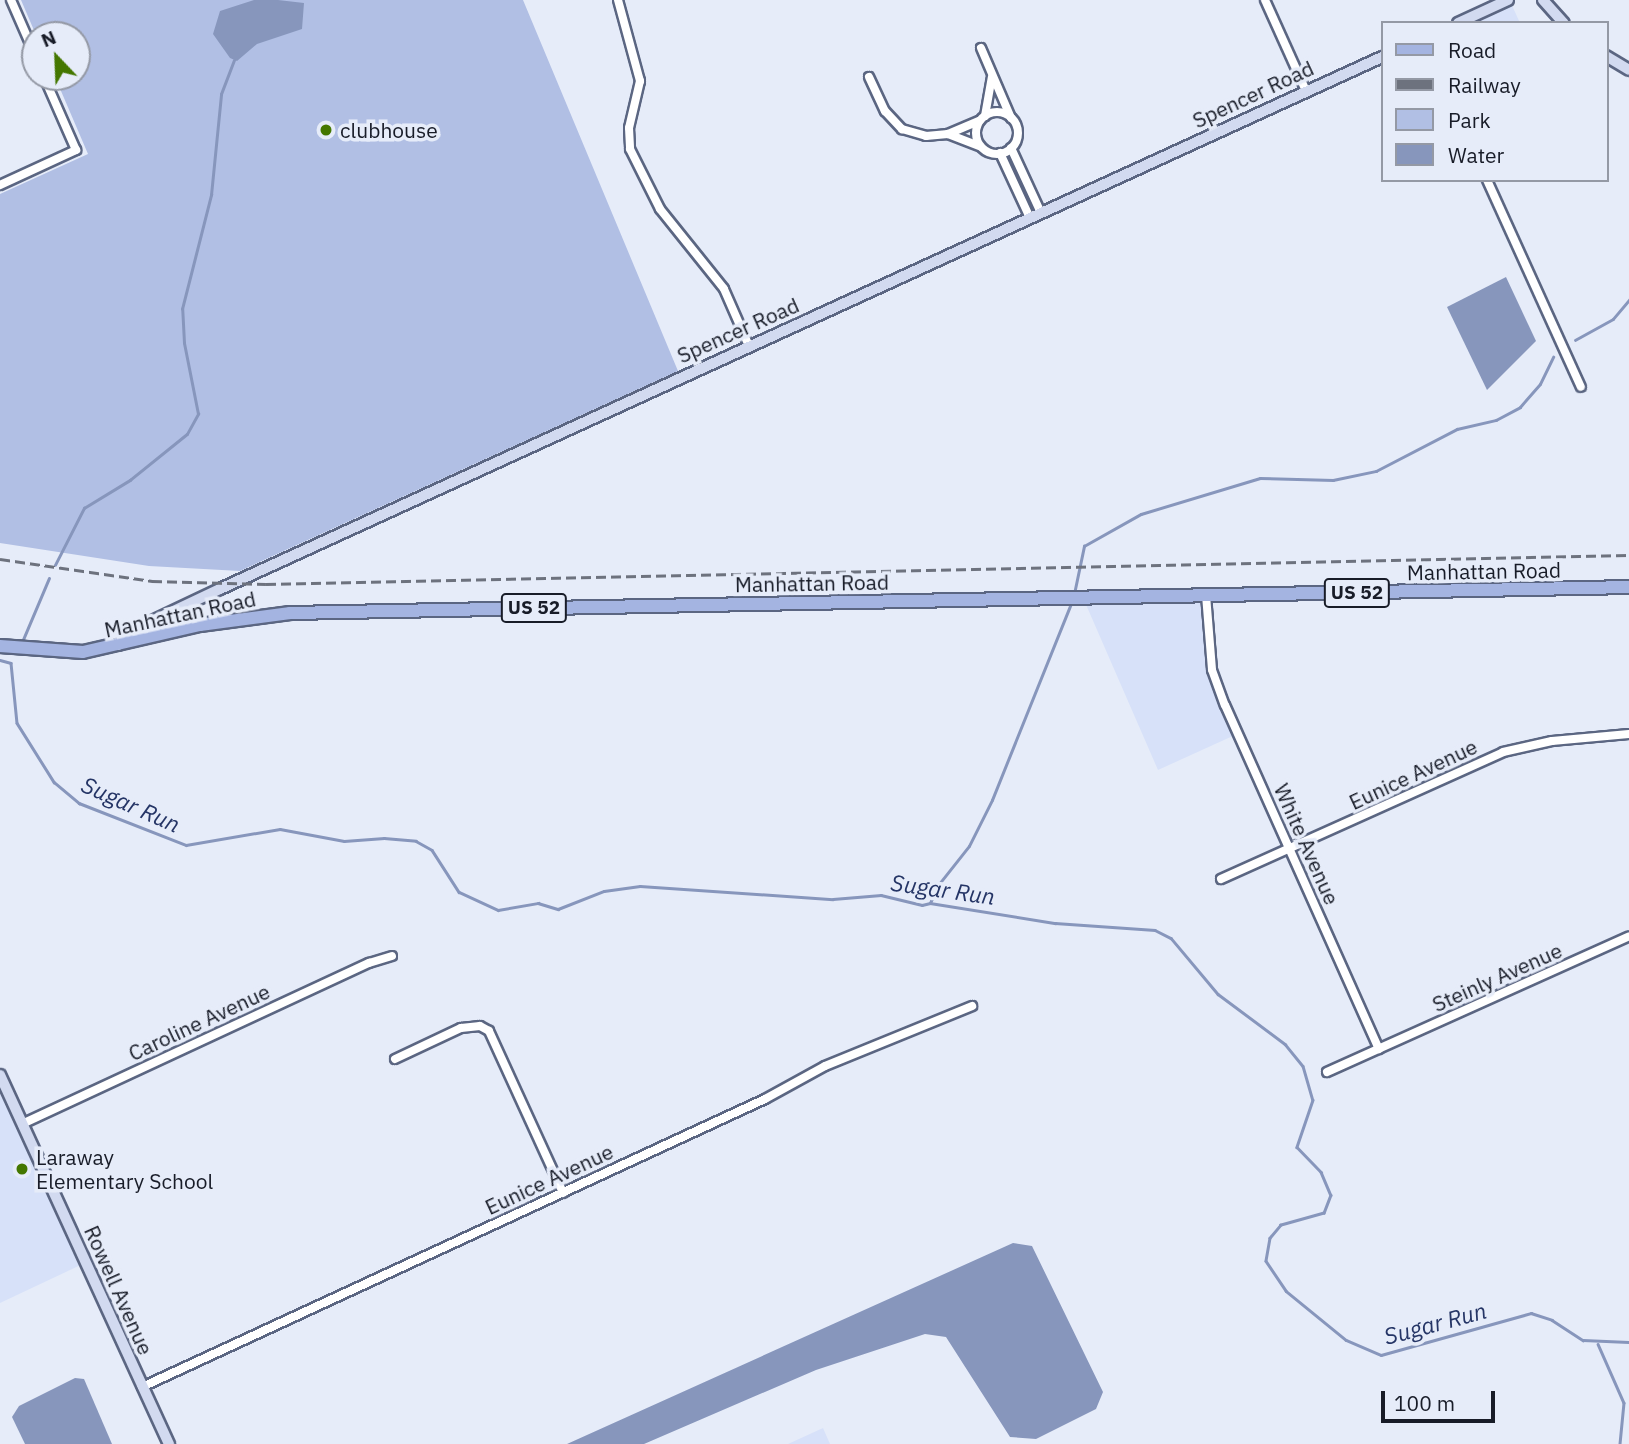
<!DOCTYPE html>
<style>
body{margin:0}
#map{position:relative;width:1629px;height:1444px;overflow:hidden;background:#e6ecf9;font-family:"IBM Plex Sans",sans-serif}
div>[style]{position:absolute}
.built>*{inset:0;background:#d7e1f9}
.green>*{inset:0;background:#b1bfe4}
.water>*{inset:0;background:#8796bc}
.stream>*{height:2.5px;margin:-1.25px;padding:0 1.25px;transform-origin:1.25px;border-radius:1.25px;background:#8796bc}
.roads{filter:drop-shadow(2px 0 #5b6682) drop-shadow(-2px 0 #5b6682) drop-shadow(0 2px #5b6682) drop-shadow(0 -2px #5b6682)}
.street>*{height:8px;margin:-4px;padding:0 4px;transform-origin:4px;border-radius:4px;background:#fff}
.street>.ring{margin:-4px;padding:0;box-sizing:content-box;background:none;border:8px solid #fff;border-radius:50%}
.secondary>*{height:10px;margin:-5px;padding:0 5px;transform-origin:5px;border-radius:5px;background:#d2daf0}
.primary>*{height:12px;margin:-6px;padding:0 6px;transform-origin:6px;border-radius:6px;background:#a4b4e1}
.rail>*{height:2.5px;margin-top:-1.25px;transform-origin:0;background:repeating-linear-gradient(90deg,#6d727e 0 10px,transparent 0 15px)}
.dots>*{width:19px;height:19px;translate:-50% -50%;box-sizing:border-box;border:4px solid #e6ecf9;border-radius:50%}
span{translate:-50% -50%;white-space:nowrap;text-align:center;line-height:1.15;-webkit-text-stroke:7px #e6ecf9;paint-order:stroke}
.shield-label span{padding:2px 5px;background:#e6ecf9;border:2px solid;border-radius:5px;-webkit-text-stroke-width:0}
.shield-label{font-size:19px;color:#181c28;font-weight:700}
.street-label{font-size:21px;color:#181c28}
.poi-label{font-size:21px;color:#181c28}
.left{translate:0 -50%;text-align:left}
.water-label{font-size:23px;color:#253566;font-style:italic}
.legend{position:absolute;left:1381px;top:21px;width:228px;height:161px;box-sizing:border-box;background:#e6ecf9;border:2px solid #9499a5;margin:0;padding:9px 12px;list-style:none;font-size:21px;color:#181c28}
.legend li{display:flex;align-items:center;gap:14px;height:35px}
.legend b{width:35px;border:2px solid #9499a5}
.north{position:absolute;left:21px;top:21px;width:70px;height:70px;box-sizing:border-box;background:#e6ecf9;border:2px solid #9499a5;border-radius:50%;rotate:337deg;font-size:19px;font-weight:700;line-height:28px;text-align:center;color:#181c28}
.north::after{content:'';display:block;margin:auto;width:24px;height:32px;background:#470;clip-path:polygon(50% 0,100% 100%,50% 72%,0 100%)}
.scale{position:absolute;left:1381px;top:1391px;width:114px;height:32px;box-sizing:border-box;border:4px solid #181c28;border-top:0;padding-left:9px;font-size:21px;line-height:24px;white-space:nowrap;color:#181c28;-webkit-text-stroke:5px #e6ecf9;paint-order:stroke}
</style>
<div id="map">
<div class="built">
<i style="clip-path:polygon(1510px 1px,1520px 23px,1461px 23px)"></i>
<i style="clip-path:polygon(1203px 599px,1210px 671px,1235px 735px,1158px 770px,1084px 600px)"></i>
<i style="clip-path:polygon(0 1075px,87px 1262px,0 1303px)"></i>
<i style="clip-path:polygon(823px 1428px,830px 1444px,788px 1444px)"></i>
</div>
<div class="green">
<i style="clip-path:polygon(21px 0,523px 0,678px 371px,240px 571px,149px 566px,0 543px,0 194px,88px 154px,55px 77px,77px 77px,77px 35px,36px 35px)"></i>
</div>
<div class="water">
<i style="clip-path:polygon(278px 0,304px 3px,302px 29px,257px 44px,237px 61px,230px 58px,213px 34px,220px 11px,254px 0)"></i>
<i style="clip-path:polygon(1506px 277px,1536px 341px,1487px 390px,1447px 307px)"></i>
<i style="clip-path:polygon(1013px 1243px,1032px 1246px,1103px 1392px,1096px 1409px,1036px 1439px,1010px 1437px,946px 1337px,925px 1334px,816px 1370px,644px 1444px,567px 1444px)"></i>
<i style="clip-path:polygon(75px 1378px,84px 1379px,112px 1444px,25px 1444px,12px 1417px,19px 1406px)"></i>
</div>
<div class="stream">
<i style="left:1575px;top:340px;width:43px;rotate:-28.9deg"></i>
<i style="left:1613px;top:319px;width:25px;rotate:-50deg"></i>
<i style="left:55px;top:565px;width:64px;rotate:-63deg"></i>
<i style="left:84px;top:508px;width:54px;rotate:-31.3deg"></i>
<i style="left:130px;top:480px;width:73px;rotate:-38.9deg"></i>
<i style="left:187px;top:434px;width:23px;rotate:-61deg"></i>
<i style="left:198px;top:414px;width:72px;rotate:-101.2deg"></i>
<i style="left:184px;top:343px;width:34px;rotate:-93deg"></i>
<i style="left:182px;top:309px;width:118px;rotate:-75.7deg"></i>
<i style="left:211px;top:195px;width:101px;rotate:-84.3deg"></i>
<i style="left:221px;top:94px;width:36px;rotate:-69deg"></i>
<i style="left:1074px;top:594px;width:49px;rotate:-78.2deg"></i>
<i style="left:1084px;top:546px;width:65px;rotate:-29.3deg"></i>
<i style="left:1141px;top:514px;width:124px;rotate:-16.8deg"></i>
<i style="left:1260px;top:478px;width:73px;rotate:1.6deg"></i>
<i style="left:1333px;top:480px;width:44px;rotate:-11.8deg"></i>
<i style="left:1376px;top:471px;width:91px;rotate:-27.4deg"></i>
<i style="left:1457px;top:429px;width:40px;rotate:-13deg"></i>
<i style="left:1496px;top:420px;width:27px;rotate:-28deg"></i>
<i style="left:1520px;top:407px;width:30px;rotate:-49deg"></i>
<i style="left:1540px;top:384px;width:30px;rotate:-64deg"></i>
<i style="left:22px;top:642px;width:69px;rotate:-67.1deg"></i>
<i style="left:0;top:660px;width:11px;rotate:15deg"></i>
<i style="left:11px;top:663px;width:60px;rotate:84.3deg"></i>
<i style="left:17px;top:723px;width:70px;rotate:57.9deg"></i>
<i style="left:54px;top:782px;width:33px;rotate:40deg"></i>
<i style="left:79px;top:803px;width:115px;rotate:21.4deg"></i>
<i style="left:186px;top:845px;width:95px;rotate:-9.7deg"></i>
<i style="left:280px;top:829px;width:65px;rotate:10.6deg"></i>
<i style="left:344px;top:841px;width:40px;rotate:-4.3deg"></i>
<i style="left:384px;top:838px;width:32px;rotate:5deg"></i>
<i style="left:416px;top:841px;width:18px;rotate:29deg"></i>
<i style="left:432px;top:850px;width:50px;rotate:57.3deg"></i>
<i style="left:459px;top:892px;width:43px;rotate:24.8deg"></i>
<i style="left:498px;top:910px;width:41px;rotate:-9.9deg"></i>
<i style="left:538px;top:903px;width:21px;rotate:17deg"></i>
<i style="left:558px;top:909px;width:49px;rotate:-21.4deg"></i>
<i style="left:604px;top:891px;width:36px;rotate:-8deg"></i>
<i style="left:640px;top:886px;width:193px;rotate:3.9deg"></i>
<i style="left:833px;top:899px;width:48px;rotate:-4.8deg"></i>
<i style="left:881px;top:895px;width:42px;rotate:13.7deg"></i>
<i style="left:922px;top:905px;width:8px;rotate:-14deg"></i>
<i style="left:930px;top:903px;width:127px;rotate:9.1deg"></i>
<i style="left:1055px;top:923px;width:100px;rotate:4deg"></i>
<i style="left:1155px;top:930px;width:18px;rotate:27deg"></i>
<i style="left:1171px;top:938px;width:73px;rotate:50deg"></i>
<i style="left:1218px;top:994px;width:84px;rotate:36.7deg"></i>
<i style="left:1285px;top:1044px;width:28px;rotate:51deg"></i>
<i style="left:1303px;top:1066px;width:35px;rotate:74deg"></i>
<i style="left:1313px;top:1100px;width:50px;rotate:108.8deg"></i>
<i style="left:1297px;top:1147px;width:35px;rotate:46deg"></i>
<i style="left:1321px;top:1172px;width:25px;rotate:67deg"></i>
<i style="left:1331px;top:1195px;width:19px;rotate:111deg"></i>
<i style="left:1324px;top:1213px;width:45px;rotate:164.4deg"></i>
<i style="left:1281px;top:1225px;width:17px;rotate:130deg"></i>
<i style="left:1270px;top:1238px;width:23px;rotate:100deg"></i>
<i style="left:1266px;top:1261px;width:36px;rotate:56deg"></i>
<i style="left:1286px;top:1291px;width:77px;rotate:39.2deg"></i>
<i style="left:1346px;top:1340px;width:38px;rotate:23deg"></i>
<i style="left:1381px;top:1355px;width:156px;rotate:-15.6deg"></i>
<i style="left:1531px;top:1313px;width:22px;rotate:18deg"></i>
<i style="left:1552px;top:1320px;width:37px;rotate:33deg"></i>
<i style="left:1583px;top:1340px;width:46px;rotate:2.5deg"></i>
<i style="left:930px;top:903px;width:21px;rotate:-65deg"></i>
<i style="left:939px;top:884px;width:48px;rotate:-51.7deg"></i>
<i style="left:969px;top:846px;width:51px;rotate:-63.4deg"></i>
<i style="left:992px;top:800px;width:214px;rotate:-68.1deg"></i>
<i style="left:1598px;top:1344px;width:64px;rotate:66.2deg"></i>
<i style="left:1624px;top:1403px;width:41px;rotate:95.6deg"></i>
</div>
<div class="roads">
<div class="street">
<i style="left:11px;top:0;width:60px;rotate:66.4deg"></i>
<i style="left:618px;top:0;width:84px;rotate:74.8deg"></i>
<i style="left:640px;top:81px;width:48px;rotate:103.2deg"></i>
<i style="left:629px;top:128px;width:21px;rotate:87deg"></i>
<i style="left:630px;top:149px;width:67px;rotate:63.4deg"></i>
<i style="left:660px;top:209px;width:102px;rotate:51.3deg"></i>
<i style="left:724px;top:289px;width:62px;rotate:66.3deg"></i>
<i style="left:1265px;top:0;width:100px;rotate:65.7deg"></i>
<i style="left:981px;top:48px;width:76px;rotate:66.8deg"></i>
<i style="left:869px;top:77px;width:38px;rotate:65deg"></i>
<i style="left:885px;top:111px;width:25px;rotate:47deg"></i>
<i style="left:902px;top:129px;width:25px;rotate:16deg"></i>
<i style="left:926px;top:136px;width:22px;rotate:-5deg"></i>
<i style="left:948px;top:134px;width:34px;rotate:21deg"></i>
<i class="ring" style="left:976px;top:112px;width:34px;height:34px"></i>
<i style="left:985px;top:116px;width:39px;rotate:-80deg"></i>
<i style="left:948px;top:134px;width:34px;rotate:-23deg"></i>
<i style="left:1011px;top:148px;width:72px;rotate:65.2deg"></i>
<i style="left:1000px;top:153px;width:72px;rotate:65.2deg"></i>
<i style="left:1487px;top:180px;width:227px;rotate:65.6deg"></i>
<i style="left:0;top:185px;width:84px;rotate:-24.7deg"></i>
<i style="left:76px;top:150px;width:80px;rotate:-113.7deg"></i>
<i style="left:1206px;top:595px;width:75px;rotate:85.4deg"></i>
<i style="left:1212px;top:670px;width:37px;rotate:70deg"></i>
<i style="left:1225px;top:705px;width:377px;rotate:65.9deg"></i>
<i style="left:1221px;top:879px;width:309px;rotate:-24.2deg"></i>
<i style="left:1503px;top:752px;width:50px;rotate:-12.7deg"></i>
<i style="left:1552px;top:741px;width:77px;rotate:-5.2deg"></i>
<i style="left:395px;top:1059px;width:73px;rotate:-25.2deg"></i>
<i style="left:461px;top:1028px;width:19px;rotate:-6deg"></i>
<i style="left:480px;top:1026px;width:10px;rotate:29deg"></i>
<i style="left:489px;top:1031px;width:178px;rotate:65.4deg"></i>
<i style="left:1327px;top:1072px;width:331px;rotate:-24.2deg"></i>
<i style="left:22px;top:1124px;width:383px;rotate:-24.9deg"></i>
<i style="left:369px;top:963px;width:24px;rotate:-17deg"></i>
<i style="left:142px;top:1387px;width:686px;rotate:-24.81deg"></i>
<i style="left:765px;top:1099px;width:68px;rotate:-28.8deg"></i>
<i style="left:825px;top:1066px;width:159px;rotate:-22.2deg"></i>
</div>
<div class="secondary">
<i style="left:1543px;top:0;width:31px;rotate:48deg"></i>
<i style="left:1458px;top:23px;width:55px;rotate:-24.7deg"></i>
<i style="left:1606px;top:56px;width:27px;rotate:31deg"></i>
<i style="left:118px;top:645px;width:17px;rotate:-50deg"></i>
<i style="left:129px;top:632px;width:101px;rotate:-25.3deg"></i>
<i style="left:220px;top:589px;width:1278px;rotate:-24.6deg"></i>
<i style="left:0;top:1075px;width:406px;rotate:65.4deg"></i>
</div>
<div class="primary">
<i style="left:0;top:646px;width:83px;rotate:4.1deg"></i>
<i style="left:83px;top:652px;width:120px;rotate:-13deg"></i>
<i style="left:200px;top:625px;width:91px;rotate:-7.6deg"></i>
<i style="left:290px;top:613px;width:1339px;rotate:-1.11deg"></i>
</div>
</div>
<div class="rail">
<i style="left:0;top:559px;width:154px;rotate:8.2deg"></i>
<i style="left:152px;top:581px;width:114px;rotate:1.5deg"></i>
<i style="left:266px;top:584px;width:1363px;rotate:-1.22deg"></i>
</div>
<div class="dots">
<i style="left:326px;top:130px;background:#470"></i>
<i style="left:22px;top:1169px;background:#470"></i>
</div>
<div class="shield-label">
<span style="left:1357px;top:593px">US 52</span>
<span style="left:534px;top:608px">US 52</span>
</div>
<div class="street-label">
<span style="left:1253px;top:94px;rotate:-25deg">Spencer Road</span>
<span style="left:738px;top:330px;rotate:-24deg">Spencer Road</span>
<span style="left:1484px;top:571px;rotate:-1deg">Manhattan Road</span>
<span style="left:812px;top:583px;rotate:-1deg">Manhattan Road</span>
<span style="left:180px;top:614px;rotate:-12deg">Manhattan Road</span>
<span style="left:1413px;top:774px;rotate:-25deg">Eunice Avenue</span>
<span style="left:1307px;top:844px;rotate:66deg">White Avenue</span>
<span style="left:1497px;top:977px;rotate:-24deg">Steinly Avenue</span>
<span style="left:199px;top:1022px;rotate:-25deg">Caroline Avenue</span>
<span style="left:549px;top:1179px;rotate:-25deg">Eunice Avenue</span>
<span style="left:119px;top:1290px;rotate:66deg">Rowell Avenue</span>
</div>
<div class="poi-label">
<span class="left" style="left:340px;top:130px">clubhouse</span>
<span class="left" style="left:36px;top:1169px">Laraway<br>Elementary School</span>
</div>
<div class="water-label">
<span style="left:131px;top:804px;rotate:24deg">Sugar Run</span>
<span style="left:943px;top:889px;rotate:8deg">Sugar Run</span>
<span style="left:1435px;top:1323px;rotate:-15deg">Sugar Run</span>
</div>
<ul class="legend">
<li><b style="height:9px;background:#a4b4e1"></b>Road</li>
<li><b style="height:9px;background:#6d727e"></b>Railway</li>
<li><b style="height:19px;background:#b1bfe4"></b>Park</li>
<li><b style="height:19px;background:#8796bc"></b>Water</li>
</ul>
<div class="north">N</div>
<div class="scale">100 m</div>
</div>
